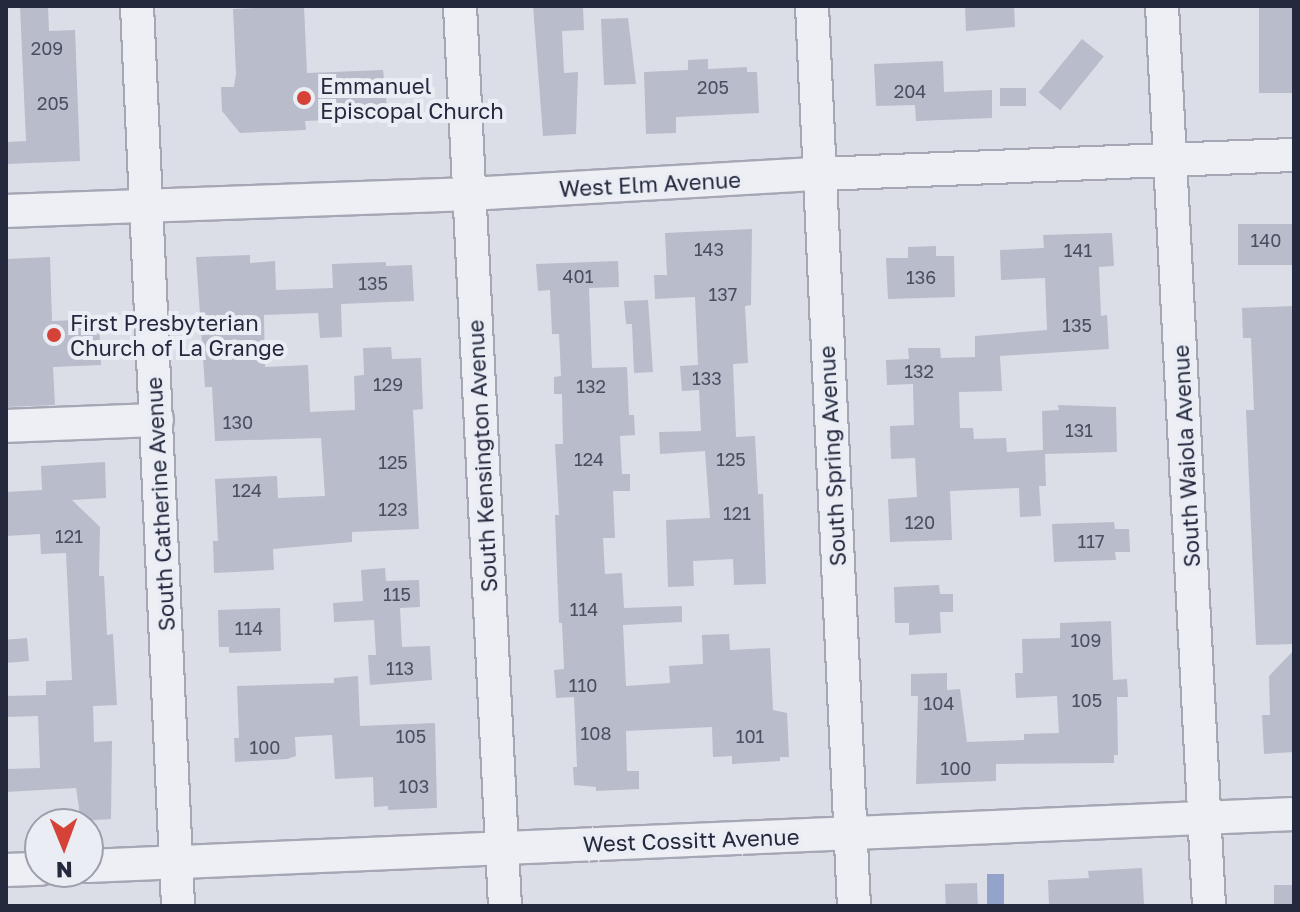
<!DOCTYPE html>
<style>
body{margin:0}
#map{position:relative;width:1300px;height:912px;overflow:hidden;background:#dcdee7;font-family:"Golos Text",sans-serif}
div>[style]{position:absolute}
.water>*{inset:0;background:#94a3c9;transform-origin:0 0}
.building>*{inset:0;background:#b9bcca;transform-origin:0 0}
.roads{filter:drop-shadow(2px 0 #a5a8b4) drop-shadow(-2px 0 #a5a8b4) drop-shadow(0 2px #a5a8b4) drop-shadow(0 -2px #a5a8b4)}
.minor>*{height:32px;margin:-16px;padding:0 16px;transform-origin:16px;border-radius:16px;background:#eeeff5}
.dots>*{width:22px;height:22px;translate:-50% -50%;box-sizing:border-box;border:4px solid #ebedf5;border-radius:50%}
span{translate:-50% -50%;white-space:nowrap;text-align:center;line-height:1.15;-webkit-text-stroke:8px #ebedf5;paint-order:stroke}
.number-label{font-size:18px;color:#4a4e61}
.number-label span{-webkit-text-stroke-width:0}
.poi-label{font-size:22px;color:#25293e}
.left{translate:0 -50%;text-align:left}
.street-label{font-size:22px;color:#25293e}
.frame{position:absolute;inset:0;border:8px solid #25293e;pointer-events:none}
.north{position:absolute;left:24px;top:808px;width:80px;height:80px;box-sizing:border-box;background:#ebedf5;border:2px solid #9c9fac;border-radius:50%;rotate:179deg;font-size:22px;font-weight:700;line-height:32px;text-align:center;color:#25293e}
.north::after{content:'';display:block;margin:auto;width:28px;height:36px;background:#d44238;clip-path:polygon(50% 0,100% 100%,50% 72%,0 100%)}
</style>
<div id="map">
<div class="water">
<i style="left:987px;top:874px;width:17px;height:32px"></i>
</div>
<div class="building">
<i style="clip-path:polygon(20px 6px,48px 6px,49px 31px,75px 30px,80px 161px,6px 164px,6px 142px,26px 141px)"></i>
<i style="clip-path:polygon(304px 6px,307px 73px,383px 70px,387px 108px,384px 108px,384px 118px,305px 121px,306px 130px,240px 133px,222px 111px,221px 87px,234px 87px,236px 74px,233px 9px)"></i>
<i style="clip-path:polygon(533px 6px,583px 6px,584px 30px,562px 31px,564px 73px,578px 72px,576px 134px,543px 136px)"></i>
<i style="clip-path:polygon(965px 6px,1014px 6px,1015px 27px,966px 31px)"></i>
<i style="left:1259px;top:6px;width:35px;height:87px"></i>
<i style="clip-path:polygon(628px 18px,636px 84px,604px 85px,601px 19px)"></i>
<i style="left:1082px;top:39px;width:28px;height:69px;rotate:39deg"></i>
<i style="clip-path:polygon(708px 59px,708px 69px,747px 67px,747px 72px,757px 72px,759px 113px,676px 117px,676px 133px,646px 134px,644px 72px,688px 70px,688px 60px)"></i>
<i style="clip-path:polygon(943px 61px,944px 92px,992px 90px,992px 118px,916px 121px,915px 105px,876px 106px,874px 64px)"></i>
<i style="left:1000px;top:88px;width:26px;height:18px"></i>
<i style="left:1294px;top:224px;width:41px;height:56px;rotate:90deg"></i>
<i style="clip-path:polygon(752px 229px,751px 305px,745px 306px,748px 363px,733px 364px,736px 437px,755px 436px,758px 494px,763px 494px,766px 584px,734px 585px,733px 559px,693px 561px,694px 586px,668px 587px,666px 520px,710px 518px,705px 451px,660px 454px,659px 432px,701px 431px,699px 390px,682px 391px,680px 366px,698px 365px,695px 297px,655px 299px,654px 275px,667px 275px,665px 233px)"></i>
<i style="clip-path:polygon(1112px 233px,1114px 266px,1099px 267px,1101px 316px,1107px 315px,1109px 349px,1000px 356px,1002px 391px,959px 392px,960px 428px,973px 428px,974px 439px,1006px 438px,1007px 452px,1043px 450px,1042px 411px,1059px 410px,1058px 405px,1116px 407px,1117px 452px,1045px 454px,1046px 486px,1039px 486px,1041px 516px,1020px 517px,1019px 488px,950px 491px,952px 540px,890px 542px,888px 499px,917px 497px,915px 458px,891px 459px,890px 426px,914px 425px,913px 384px,887px 385px,886px 360px,909px 359px,908px 348px,940px 348px,941px 358px,975px 357px,975px 336px,1047px 330px,1045px 278px,1001px 280px,1000px 250px,1044px 248px,1043px 235px)"></i>
<i style="clip-path:polygon(936px 246px,936px 256px,954px 256px,955px 297px,888px 299px,886px 258px,908px 258px,908px 247px)"></i>
<i style="clip-path:polygon(250px 255px,250px 263px,275px 261px,276px 290px,333px 288px,332px 264px,386px 262px,386px 266px,412px 265px,414px 301px,341px 304px,342px 337px,320px 338px,318px 313px,264px 315px,265px 367px,308px 365px,310px 412px,355px 410px,354px 376px,364px 375px,363px 348px,391px 347px,392px 359px,421px 358px,423px 409px,413px 410px,419px 529px,352px 532px,352px 542px,273px 549px,274px 570px,214px 573px,213px 541px,218px 541px,215px 479px,277px 476px,278px 498px,325px 496px,321px 438px,215px 441px,212px 387px,205px 387px,196px 257px)"></i>
<i style="clip-path:polygon(50px 257px,52px 321px,99px 319px,101px 365px,53px 367px,55px 405px,6px 407px,6px 259px)"></i>
<i style="clip-path:polygon(618px 261px,619px 287px,589px 288px,592px 368px,627px 367px,629px 415px,634px 415px,635px 435px,620px 436px,622px 474px,630px 474px,630px 491px,613px 491px,615px 538px,603px 538px,605px 574px,622px 573px,624px 608px,682px 606px,682px 622px,623px 625px,626px 686px,670px 683px,669px 666px,703px 664px,702px 635px,729px 634px,730px 650px,770px 648px,773px 710px,787px 713px,789px 757px,780px 757px,780px 761px,732px 764px,732px 756px,713px 757px,712px 727px,626px 731px,627px 771px,639px 771px,639px 789px,596px 791px,596px 787px,574px 785px,573px 767px,577px 767px,574px 697px,556px 698px,554px 670px,564px 669px,562px 623px,559px 623px,555px 515px,559px 515px,555px 444px,563px 444px,562px 394px,554px 394px,554px 377px,561px 376px,559px 334px,552px 334px,550px 290px,538px 291px,536px 264px)"></i>
<i style="clip-path:polygon(648px 300px,653px 372px,634px 373px,632px 324px,626px 324px,624px 301px)"></i>
<i style="clip-path:polygon(1294px 306px,1294px 644px,1256px 645px,1246px 410px,1254px 410px,1251px 338px,1243px 338px,1242px 308px)"></i>
<i style="clip-path:polygon(105px 462px,106px 498px,72px 500px,100px 527px,99px 576px,104px 576px,107px 635px,113px 634px,117px 705px,93px 706px,94px 742px,112px 741px,111px 819px,81px 821px,76px 788px,6px 792px,6px 769px,40px 768px,38px 716px,6px 717px,6px 696px,46px 695px,46px 681px,72px 680px,66px 553px,41px 554px,40px 534px,6px 536px,6px 492px,42px 490px,41px 466px)"></i>
<i style="clip-path:polygon(1114px 522px,1115px 529px,1129px 529px,1130px 552px,1115px 552px,1116px 560px,1054px 562px,1052px 524px)"></i>
<i style="clip-path:polygon(385px 568px,386px 581px,419px 580px,420px 607px,400px 608px,402px 647px,430px 646px,432px 680px,370px 685px,368px 655px,376px 655px,374px 620px,334px 622px,333px 603px,363px 601px,361px 570px)"></i>
<i style="clip-path:polygon(939px 585px,940px 594px,953px 594px,953px 612px,940px 612px,941px 633px,909px 635px,909px 623px,895px 623px,894px 587px)"></i>
<i style="clip-path:polygon(280px 608px,281px 651px,229px 653px,229px 647px,219px 647px,218px 610px)"></i>
<i style="clip-path:polygon(1111px 621px,1113px 680px,1127px 679px,1128px 697px,1117px 697px,1118px 755px,1114px 755px,1114px 763px,996px 764px,996px 781px,916px 784px,918px 696px,911px 696px,911px 674px,947px 673px,947px 690px,960px 689px,967px 742px,1024px 740px,1024px 734px,1059px 733px,1057px 696px,1016px 698px,1015px 673px,1023px 673px,1022px 639px,1060px 638px,1060px 623px)"></i>
<i style="left:27px;top:638px;width:23px;height:21px;rotate:85deg"></i>
<i style="clip-path:polygon(1294px 650px,1294px 752px,1264px 754px,1262px 715px,1270px 715px,1269px 676px)"></i>
<i style="clip-path:polygon(358px 676px,360px 726px,435px 723px,437px 808px,388px 810px,388px 806px,374px 807px,373px 777px,335px 779px,332px 735px,295px 737px,296px 756px,287px 759px,235px 762px,234px 738px,239px 738px,237px 686px,334px 683px,334px 678px)"></i>
<i style="clip-path:polygon(1142px 868px,1144px 905px,1049px 906px,1048px 880px,1089px 878px,1088px 871px)"></i>
<i style="left:977px;top:883px;width:23px;height:32px;rotate:88deg"></i>
<i style="left:1294px;top:885px;width:21px;height:20px;rotate:90deg"></i>
</div>
<div class="roads">
<div class="minor">
<i style="left:137px;top:6px;width:901px;rotate:87.39deg"></i>
<i style="left:460px;top:6px;width:901px;rotate:87.14deg"></i>
<i style="left:812px;top:6px;width:901px;rotate:87.33deg"></i>
<i style="left:1162px;top:6px;width:901px;rotate:87.01deg"></i>
<i style="left:6px;top:211px;width:462px;rotate:-2.1deg"></i>
<i style="left:468px;top:194px;width:352px;rotate:-3.3deg"></i>
<i style="left:819px;top:174px;width:475px;rotate:-2.3deg"></i>
<i style="left:6px;top:426px;width:151px;rotate:-2.3deg"></i>
<i style="left:88px;top:866px;width:1207px;rotate:-2.47deg"></i>
<i style="left:6px;top:870px;width:34px;rotate:-2deg"></i>
</div>
</div>
<div class="dots">
<i style="left:304px;top:98px;background:#d44238"></i>
<i style="left:54px;top:335px;background:#d44238"></i>
</div>
<div class="number-label">
<span style="left:47px;top:48px">209</span>
<span style="left:713px;top:87px">205</span>
<span style="left:910px;top:91px">204</span>
<span style="left:53px;top:103px">205</span>
<span style="left:1266px;top:240px">140</span>
<span style="left:709px;top:249px">143</span>
<span style="left:1078px;top:250px">141</span>
<span style="left:578px;top:276px">401</span>
<span style="left:921px;top:277px">136</span>
<span style="left:373px;top:283px">135</span>
<span style="left:723px;top:294px">137</span>
<span style="left:1077px;top:325px">135</span>
<span style="left:919px;top:371px">132</span>
<span style="left:707px;top:378px">133</span>
<span style="left:388px;top:384px">129</span>
<span style="left:591px;top:386px">132</span>
<span style="left:238px;top:422px">130</span>
<span style="left:1079px;top:430px">131</span>
<span style="left:589px;top:459px">124</span>
<span style="left:731px;top:459px">125</span>
<span style="left:393px;top:462px">125</span>
<span style="left:247px;top:490px">124</span>
<span style="left:393px;top:509px">123</span>
<span style="left:737px;top:513px">121</span>
<span style="left:920px;top:522px">120</span>
<span style="left:69px;top:536px">121</span>
<span style="left:1091px;top:541px">117</span>
<span style="left:397px;top:594px">115</span>
<span style="left:584px;top:609px">114</span>
<span style="left:249px;top:628px">114</span>
<span style="left:1086px;top:640px">109</span>
<span style="left:400px;top:668px">113</span>
<span style="left:583px;top:685px">110</span>
<span style="left:1087px;top:700px">105</span>
<span style="left:939px;top:703px">104</span>
<span style="left:596px;top:733px">108</span>
<span style="left:411px;top:736px">105</span>
<span style="left:750px;top:736px">101</span>
<span style="left:265px;top:747px">100</span>
<span style="left:956px;top:768px">100</span>
<span style="left:414px;top:786px">103</span>
</div>
<div class="poi-label">
<span class="left" style="left:320px;top:98px">Emmanuel<br>Episcopal Church</span>
<span class="left" style="left:70px;top:335px">First Presbyterian<br>Church of La Grange</span>
</div>
<div class="street-label">
<span style="left:650px;top:184px;rotate:-3deg">West Elm Avenue</span>
<span style="left:482px;top:456px;rotate:-93deg">South Kensington Avenue</span>
<span style="left:832px;top:456px;rotate:-93deg">South Spring Avenue</span>
<span style="left:1186px;top:456px;rotate:-93deg">South Waiola Avenue</span>
<span style="left:160px;top:504px;rotate:-93deg">South Catherine Avenue</span>
<span style="left:691px;top:840px;rotate:-2deg">West Cossitt Avenue</span>
</div>
<div class="frame"></div>
<div class="north">N</div>
</div>
